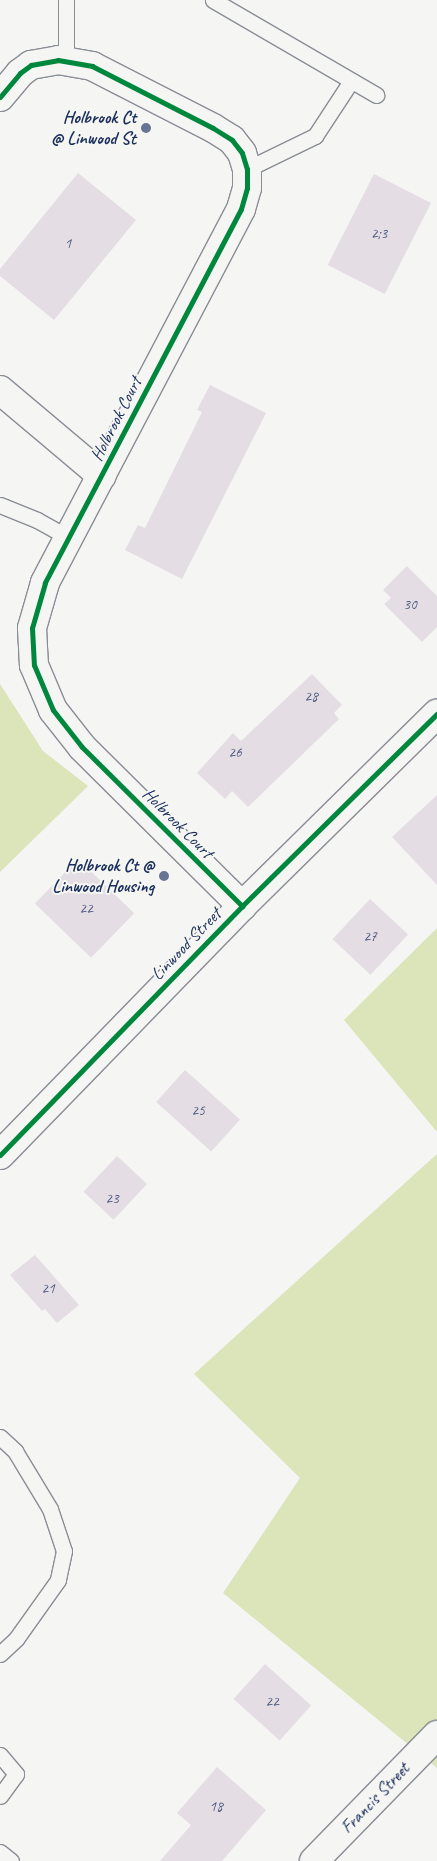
<!DOCTYPE html>
<style>
body{margin:0}
#map{position:relative;width:437px;height:1861px;overflow:hidden;background:#f5f5f3;font-family:Caveat,sans-serif}
div>[style]{position:absolute}
.green>*{inset:0;background:#dce4b9}
.building>*{inset:0;background:#e4dde4;transform-origin:0 0}
.roads{filter:drop-shadow(1px 0 #898d95) drop-shadow(-1px 0 #898d95) drop-shadow(0 1px #898d95) drop-shadow(0 -1px #898d95)}
.lane>*{height:15px;margin:-7.5px;padding:0 7.5px;transform-origin:7.5px;border-radius:7.5px;background:#f5f5f3}
.street>*{height:28px;margin:-14px;padding:0 14px;transform-origin:14px;border-radius:14px;background:#f5f5f3}
.secondary>*{height:28px;margin:-14px;padding:0 14px;transform-origin:14px;border-radius:14px;background:#f5f5f3}
.cycleway>*{height:5px;margin:-2.5px;padding:0 2.5px;transform-origin:2.5px;border-radius:2.5px;background:#00873e}
.dots>*{width:14px;height:14px;translate:-50% -50%;box-sizing:border-box;border:2px solid #f6f6f2;border-radius:50%}
span{translate:-50% -50%;white-space:nowrap;text-align:center;line-height:1.15;-webkit-text-stroke:4px #f6f6f2;paint-order:stroke}
.number-label{font-size:15px;color:#4d5a80}
.number-label span{-webkit-text-stroke-width:0}
.poi-label{font-size:18px;color:#1b2f5e;font-weight:700}
.right{translate:-100% -50%;text-align:right}
.street-label{font-size:18px;color:#1b2f5e}
</style>
<div id="map">
<div class="green">
<i style="clip-path:polygon(0 684px,43px 751px,88px 786px,0 872px)"></i>
<i style="clip-path:polygon(437px 928px,437px 1132px,344px 1020px)"></i>
<i style="clip-path:polygon(437px 1154px,437px 1768px,223px 1593px,300px 1478px,194px 1374px)"></i>
</div>
<div class="building">
<i style="clip-path:polygon(78px 173px,136px 220px,54px 320px,0 276px,0 269px)"></i>
<i style="left:374px;top:174px;width:64px;height:102px;rotate:27deg"></i>
<i style="clip-path:polygon(210px 385px,266px 413px,182px 579px,125px 550px,138px 525px,145px 528px,202px 412px,197px 410px)"></i>
<i style="clip-path:polygon(407px 566px,437px 596px,437px 627px,422px 642px,384px 604px,391px 598px,383px 590px)"></i>
<i style="clip-path:polygon(312px 674px,342px 705px,334px 713px,339px 719px,248px 807px,232px 791px,225px 799px,197px 773px,233px 733px,241px 741px)"></i>
<i style="clip-path:polygon(437px 795px,437px 885px,392px 837px)"></i>
<i style="left:78px;top:859px;width:78px;height:62px;rotate:44deg"></i>
<i style="left:370px;top:899px;width:52px;height:55px;rotate:43deg"></i>
<i style="left:185px;top:1070px;width:74px;height:43px;rotate:42deg"></i>
<i style="left:117px;top:1156px;width:41px;height:49px;rotate:43deg"></i>
<i style="clip-path:polygon(35px 1255px,79px 1305px,57px 1323px,45px 1309px,42px 1311px,10px 1275px)"></i>
<i style="left:265px;top:1664px;width:62px;height:47px;rotate:42deg"></i>
<i style="clip-path:polygon(217px 1767px,266px 1810px,222px 1861px,160px 1861px,191px 1825px,177px 1813px)"></i>
</div>
<div class="roads">
<div class="lane">
<i style="left:213px;top:0;width:189px;rotate:30.2deg"></i>
<i style="left:66px;top:60px;width:60px;rotate:-90deg"></i>
<i style="left:247px;top:169px;width:76px;rotate:-25.9deg"></i>
<i style="left:315px;top:136px;width:66px;rotate:-56.8deg"></i>
<i style="left:0;top:505px;width:40px;rotate:22deg"></i>
<i style="left:37px;top:520px;width:37px;rotate:29deg"></i>
<i style="left:0;top:1437px;width:21px;rotate:43deg"></i>
<i style="left:15px;top:1451px;width:68px;rotate:58.9deg"></i>
<i style="left:50px;top:1509px;width:44px;rotate:71.6deg"></i>
<i style="left:64px;top:1551px;width:30px;rotate:102deg"></i>
<i style="left:58px;top:1580px;width:72px;rotate:125.4deg"></i>
<i style="left:16px;top:1639px;width:22px;rotate:137deg"></i>
<i style="left:0;top:1755px;width:25px;rotate:50deg"></i>
<i style="left:16px;top:1774px;width:27px;rotate:126deg"></i>
<i style="left:0;top:1852px;width:14px;rotate:39deg"></i>
</div>
<div class="street">
<i style="left:0;top:97px;width:31px;rotate:-50deg"></i>
<i style="left:20px;top:73px;width:14px;rotate:-36deg"></i>
<i style="left:31px;top:65px;width:27px;rotate:-10deg"></i>
<i style="left:58px;top:60px;width:35px;rotate:10deg"></i>
<i style="left:92px;top:66px;width:136px;rotate:27.1deg"></i>
<i style="left:213px;top:128px;width:22px;rotate:32deg"></i>
<i style="left:232px;top:140px;width:16px;rotate:52deg"></i>
<i style="left:242px;top:153px;width:17px;rotate:73deg"></i>
<i style="left:247px;top:169px;width:19px;rotate:90deg"></i>
<i style="left:247px;top:188px;width:22px;rotate:106deg"></i>
<i style="left:241px;top:209px;width:422px;rotate:117.7deg"></i>
<i style="left:45px;top:583px;width:47px;rotate:106.1deg"></i>
<i style="left:32px;top:628px;width:37px;rotate:87deg"></i>
<i style="left:34px;top:665px;width:49px;rotate:67.1deg"></i>
<i style="left:53px;top:710px;width:47px;rotate:51.9deg"></i>
<i style="left:82px;top:747px;width:226px;rotate:44.8deg"></i>
<i style="left:0;top:390px;width:133px;rotate:40.1deg"></i>
<i style="left:314px;top:1861px;width:176px;rotate:-45.7deg"></i>
</div>
<div class="secondary">
<i style="left:0;top:1155px;width:347px;rotate:-45.8deg"></i>
<i style="left:242px;top:906px;width:274px;rotate:-44.6deg"></i>
</div>
</div>
<div class="cycleway">
<i style="left:0;top:97px;width:31px;rotate:-50deg"></i>
<i style="left:20px;top:73px;width:14px;rotate:-36deg"></i>
<i style="left:31px;top:65px;width:27px;rotate:-10deg"></i>
<i style="left:58px;top:60px;width:35px;rotate:10deg"></i>
<i style="left:92px;top:66px;width:136px;rotate:27.1deg"></i>
<i style="left:213px;top:128px;width:22px;rotate:32deg"></i>
<i style="left:232px;top:140px;width:16px;rotate:52deg"></i>
<i style="left:242px;top:153px;width:17px;rotate:73deg"></i>
<i style="left:247px;top:169px;width:19px;rotate:90deg"></i>
<i style="left:247px;top:188px;width:22px;rotate:106deg"></i>
<i style="left:241px;top:209px;width:422px;rotate:117.7deg"></i>
<i style="left:45px;top:583px;width:47px;rotate:106.1deg"></i>
<i style="left:32px;top:628px;width:37px;rotate:87deg"></i>
<i style="left:34px;top:665px;width:49px;rotate:67.1deg"></i>
<i style="left:53px;top:710px;width:47px;rotate:51.9deg"></i>
<i style="left:82px;top:747px;width:226px;rotate:44.8deg"></i>
<i style="left:0;top:1155px;width:347px;rotate:-45.8deg"></i>
<i style="left:242px;top:906px;width:274px;rotate:-44.6deg"></i>
</div>
<div class="dots">
<i style="left:146px;top:128px;background:#677492"></i>
<i style="left:164px;top:876px;background:#677492"></i>
</div>
<div class="number-label">
<span style="left:379px;top:234px">2;3</span>
<span style="left:68px;top:244px">1</span>
<span style="left:410px;top:605px">30</span>
<span style="left:311px;top:697px">28</span>
<span style="left:235px;top:753px">26</span>
<span style="left:86px;top:909px">22</span>
<span style="left:370px;top:937px">27</span>
<span style="left:198px;top:1111px">25</span>
<span style="left:112px;top:1199px">23</span>
<span style="left:48px;top:1289px">21</span>
<span style="left:272px;top:1702px">22</span>
<span style="left:216px;top:1807px">18</span>
</div>
<div class="poi-label">
<span class="right" style="left:136px;top:128px">Holbrook Ct<br>@ Linwood St</span>
<span class="right" style="left:154px;top:876px">Holbrook Ct @<br>Linwood Housing</span>
</div>
<div class="street-label">
<span style="left:116px;top:419px;rotate:-63deg">Holbrook Court</span>
<span style="left:178px;top:823px;rotate:45deg">Holbrook Court</span>
<span style="left:186px;top:944px;rotate:-46deg">Linwood Street</span>
<span style="left:375px;top:1798px;rotate:-46deg">Francis Street</span>
</div>
</div>
